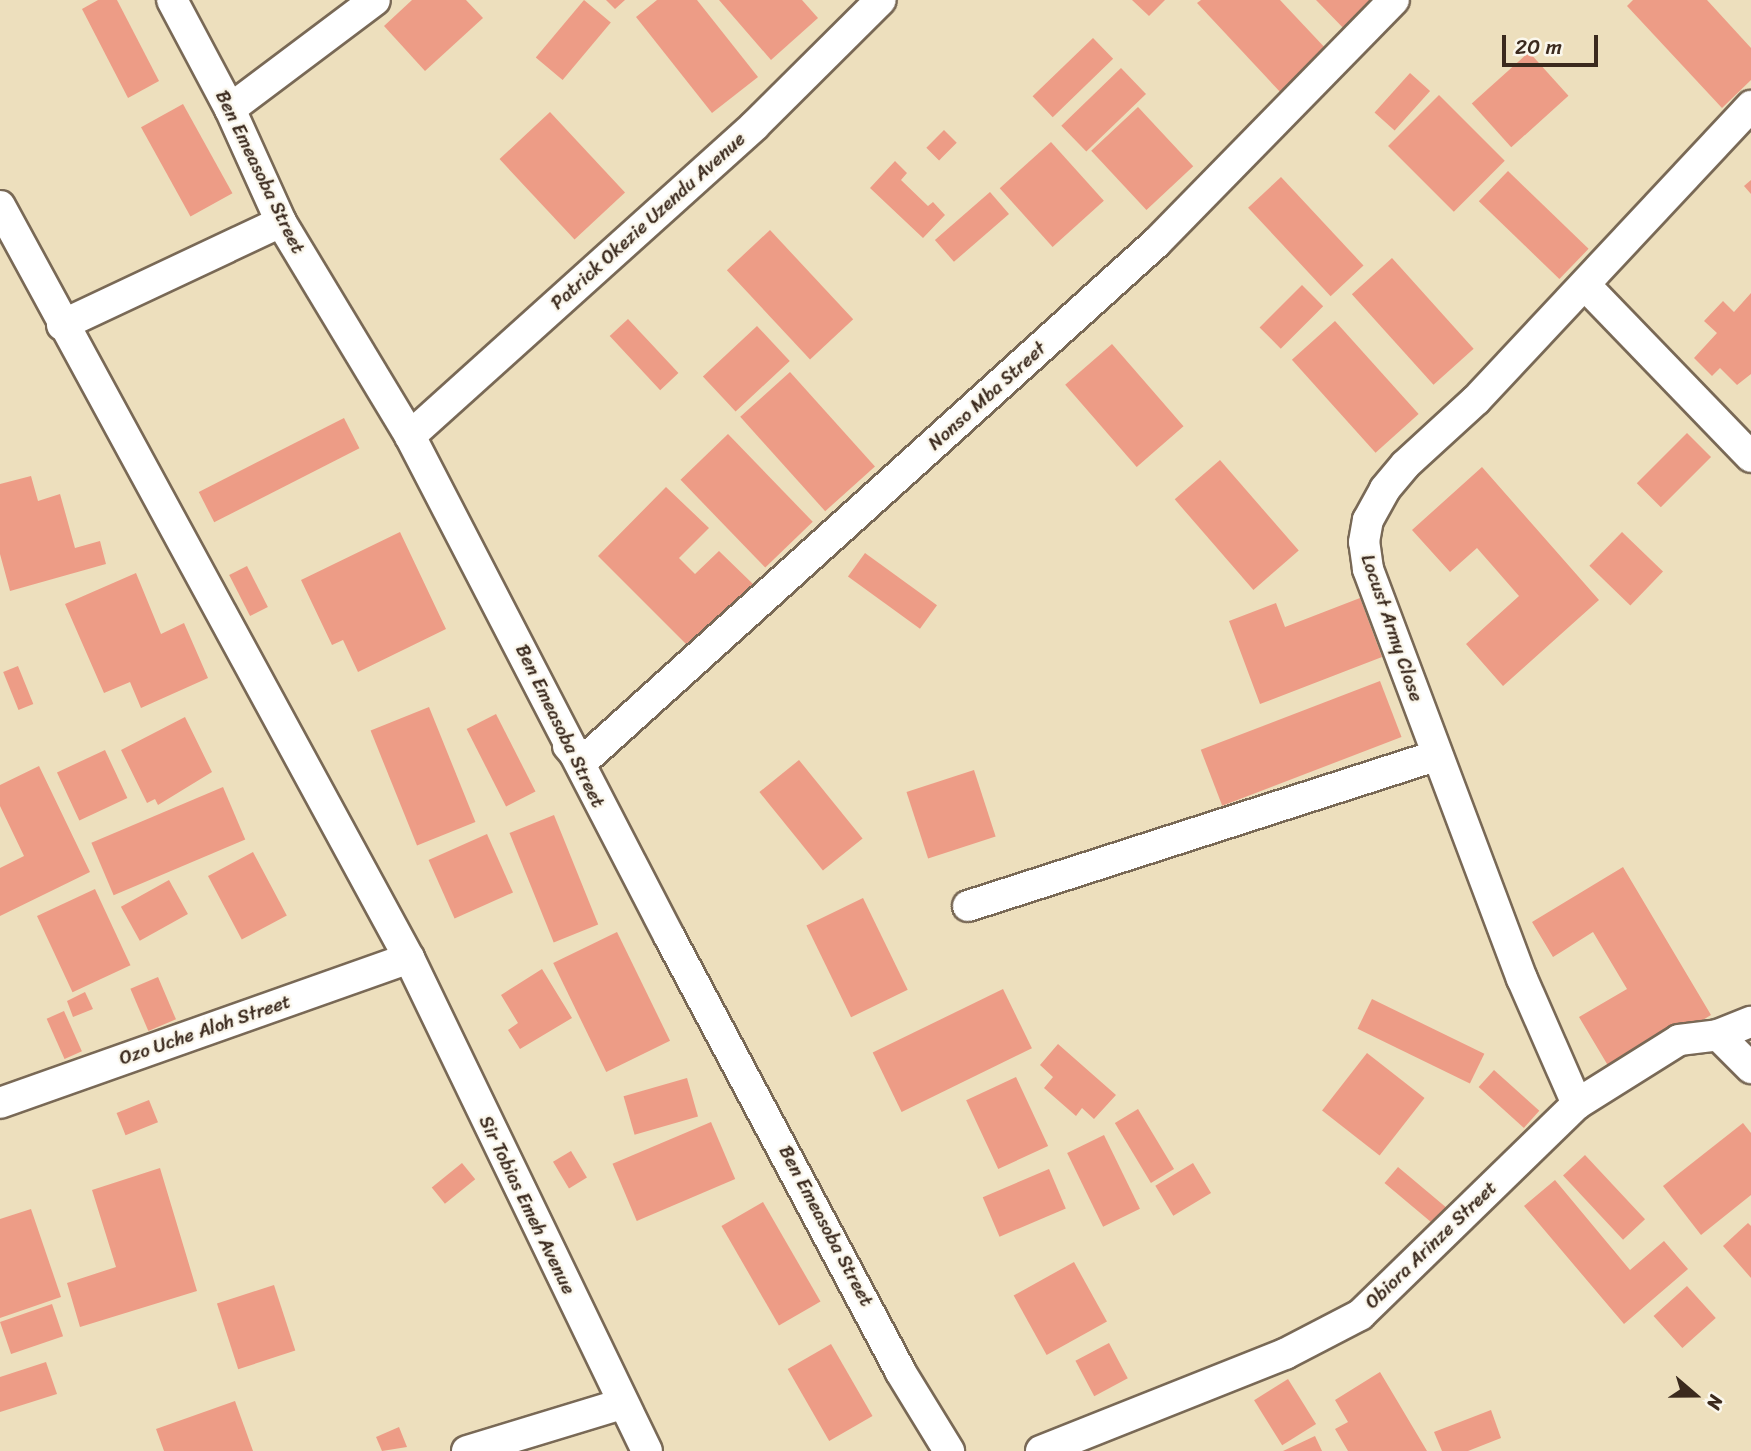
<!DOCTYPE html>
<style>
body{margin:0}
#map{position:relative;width:1751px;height:1451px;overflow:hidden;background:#eddfbd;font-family:Sriracha,sans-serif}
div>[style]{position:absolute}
.building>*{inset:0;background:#ed9c86;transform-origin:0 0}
.roads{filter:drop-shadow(2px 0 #796956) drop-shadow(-2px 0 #796956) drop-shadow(0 2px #796956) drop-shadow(0 -2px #796956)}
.street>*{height:30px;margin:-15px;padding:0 15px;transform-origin:15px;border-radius:15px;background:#fff}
span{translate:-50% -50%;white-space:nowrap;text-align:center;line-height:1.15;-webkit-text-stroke:5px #fbf7ec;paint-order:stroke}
.street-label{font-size:19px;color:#3b2a1e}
.north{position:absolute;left:1660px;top:1360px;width:70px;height:70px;-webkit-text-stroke:5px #fbf7ec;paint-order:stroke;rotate:110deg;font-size:19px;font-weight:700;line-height:28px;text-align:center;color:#3b2a1e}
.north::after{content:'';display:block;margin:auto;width:24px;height:32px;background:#3b2a1e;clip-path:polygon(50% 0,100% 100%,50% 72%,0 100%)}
.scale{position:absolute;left:1502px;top:35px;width:96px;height:32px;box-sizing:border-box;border:4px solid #3b2a1e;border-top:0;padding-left:9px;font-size:21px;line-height:24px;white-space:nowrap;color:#3b2a1e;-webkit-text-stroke:5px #fbf7ec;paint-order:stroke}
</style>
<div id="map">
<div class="building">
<i style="clip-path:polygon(98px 0,117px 0,159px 81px,128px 98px,82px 9px)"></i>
<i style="clip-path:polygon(412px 0,466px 0,483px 18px,425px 71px,384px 26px)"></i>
<i style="left:584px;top:0;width:35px;height:75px;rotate:40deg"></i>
<i style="clip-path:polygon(606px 0,625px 0,615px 9px)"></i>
<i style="clip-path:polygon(657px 0,697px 0,758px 77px,712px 113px,636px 17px)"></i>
<i style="clip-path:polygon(719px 0,802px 0,818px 18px,771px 60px)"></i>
<i style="clip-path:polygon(1132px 0,1165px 0,1149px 16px)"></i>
<i style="clip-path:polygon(1201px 0,1280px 0,1328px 51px,1282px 94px,1197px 3px)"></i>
<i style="clip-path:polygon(1316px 0,1369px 0,1378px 9px,1351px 36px)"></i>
<i style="clip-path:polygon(1633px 0,1707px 0,1751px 48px,1751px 80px,1722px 108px,1627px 6px)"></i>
<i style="left:1093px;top:38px;width:29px;height:84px;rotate:46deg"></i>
<i style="left:1529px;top:52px;width:59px;height:77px;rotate:48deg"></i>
<i style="left:1121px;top:68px;width:36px;height:83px;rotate:46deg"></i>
<i style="left:1410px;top:73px;width:27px;height:53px;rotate:42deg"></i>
<i style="left:1439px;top:95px;width:93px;height:72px;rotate:45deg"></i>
<i style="left:183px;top:104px;width:102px;height:48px;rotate:61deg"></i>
<i style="left:1138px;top:107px;width:81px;height:64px;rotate:47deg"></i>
<i style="left:550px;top:112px;width:110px;height:69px;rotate:47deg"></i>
<i style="left:944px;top:130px;width:18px;height:25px;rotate:45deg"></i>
<i style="left:1051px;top:142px;width:79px;height:69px;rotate:48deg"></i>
<i style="clip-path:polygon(895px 161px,907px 173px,901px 180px,928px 206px,933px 202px,945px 215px,923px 238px,870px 188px)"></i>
<i style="left:1508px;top:171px;width:112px;height:42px;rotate:44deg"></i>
<i style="left:1281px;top:177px;width:121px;height:45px;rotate:47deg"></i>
<i style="clip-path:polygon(1751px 180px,1751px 194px,1744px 186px)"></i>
<i style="left:990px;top:192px;width:29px;height:73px;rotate:49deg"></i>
<i style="left:770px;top:230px;width:122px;height:59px;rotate:47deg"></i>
<i style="left:1392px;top:258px;width:122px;height:54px;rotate:48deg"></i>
<i style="left:1302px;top:285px;width:30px;height:60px;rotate:45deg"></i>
<i style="clip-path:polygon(1751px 293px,1751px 374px,1737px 385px,1720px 368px,1712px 376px,1694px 358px,1717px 333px,1704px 321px,1723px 301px,1734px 312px)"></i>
<i style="left:628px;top:319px;width:74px;height:25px;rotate:47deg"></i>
<i style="left:1335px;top:321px;width:125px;height:58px;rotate:48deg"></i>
<i style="left:757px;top:326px;width:48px;height:74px;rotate:47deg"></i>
<i style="left:1112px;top:344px;width:109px;height:62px;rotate:49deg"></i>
<i style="left:790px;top:372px;width:127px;height:67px;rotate:48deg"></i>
<i style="left:344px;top:418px;width:34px;height:163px;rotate:63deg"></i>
<i style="left:1687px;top:433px;width:34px;height:71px;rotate:45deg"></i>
<i style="left:728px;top:434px;width:122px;height:66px;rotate:46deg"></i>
<i style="left:1220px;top:460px;width:120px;height:60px;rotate:49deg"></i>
<i style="clip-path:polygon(1482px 467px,1599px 600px,1503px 686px,1466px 644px,1519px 596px,1477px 548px,1450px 572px,1412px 530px)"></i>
<i style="clip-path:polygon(31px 476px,38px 501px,60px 494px,75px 548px,100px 541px,106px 564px,10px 591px,0 554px,0 484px)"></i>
<i style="clip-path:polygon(666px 487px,709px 528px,679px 558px,695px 574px,719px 551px,755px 586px,692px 650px,598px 556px)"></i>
<i style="clip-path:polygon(400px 532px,446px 629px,358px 672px,343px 640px,332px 645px,301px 580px)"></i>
<i style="left:1622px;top:532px;width:57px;height:47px;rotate:44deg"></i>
<i style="left:865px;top:553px;width:89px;height:29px;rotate:36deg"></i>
<i style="left:247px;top:566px;width:46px;height:20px;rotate:63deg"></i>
<i style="clip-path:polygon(136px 573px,161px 634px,184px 623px,208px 678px,141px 708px,130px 682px,104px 693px,65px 604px)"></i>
<i style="clip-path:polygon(1360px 598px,1382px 657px,1260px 704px,1229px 621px,1276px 603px,1285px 627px)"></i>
<i style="left:18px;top:666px;width:41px;height:16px;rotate:68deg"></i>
<i style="left:1380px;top:681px;width:60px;height:192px;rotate:69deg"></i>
<i style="left:429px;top:707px;width:124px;height:63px;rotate:68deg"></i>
<i style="left:496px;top:714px;width:87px;height:33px;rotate:63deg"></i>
<i style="clip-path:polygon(185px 717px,212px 772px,158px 805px,155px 799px,147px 803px,121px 750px)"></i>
<i style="left:105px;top:750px;width:53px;height:53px;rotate:65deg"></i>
<i style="left:799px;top:760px;width:101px;height:51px;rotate:51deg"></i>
<i style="clip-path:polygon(39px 766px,90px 872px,0 916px,0 868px,24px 856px,0 806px,0 785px)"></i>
<i style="left:974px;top:770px;width:70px;height:71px;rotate:72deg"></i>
<i style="left:223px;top:787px;width:57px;height:143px;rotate:67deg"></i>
<i style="left:554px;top:815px;width:118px;height:48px;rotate:68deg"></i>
<i style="left:487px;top:834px;width:64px;height:64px;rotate:66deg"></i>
<i style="left:253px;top:852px;width:72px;height:51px;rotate:62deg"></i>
<i style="clip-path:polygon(1623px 867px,1711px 1015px,1613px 1074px,1579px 1017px,1627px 989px,1593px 932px,1553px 957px,1532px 922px)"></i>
<i style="left:169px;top:880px;width:39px;height:55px;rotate:61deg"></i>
<i style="left:95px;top:889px;width:84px;height:64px;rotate:65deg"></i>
<i style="left:863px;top:898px;width:102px;height:63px;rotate:64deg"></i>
<i style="left:617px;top:932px;width:121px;height:71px;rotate:64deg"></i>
<i style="clip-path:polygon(542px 969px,572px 1018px,520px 1049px,508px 1030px,518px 1023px,501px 995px)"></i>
<i style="left:158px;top:977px;width:46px;height:30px;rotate:67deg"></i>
<i style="left:1003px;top:989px;width:66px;height:145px;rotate:64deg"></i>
<i style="clip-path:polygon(85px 992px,93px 1009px,73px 1017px,67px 1001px)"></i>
<i style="left:1372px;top:999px;width:125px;height:33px;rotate:26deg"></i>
<i style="left:64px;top:1011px;width:44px;height:19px;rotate:66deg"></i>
<i style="clip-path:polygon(1058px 1044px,1116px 1095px,1094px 1119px,1082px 1108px,1076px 1116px,1044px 1088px,1053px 1077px,1040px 1065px)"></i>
<i style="left:1367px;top:1053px;width:73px;height:73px;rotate:38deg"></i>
<i style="left:1494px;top:1070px;width:61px;height:23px;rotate:42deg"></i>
<i style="left:1016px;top:1077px;width:76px;height:55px;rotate:65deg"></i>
<i style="left:687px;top:1078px;width:40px;height:66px;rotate:74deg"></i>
<i style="left:149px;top:1100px;width:24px;height:35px;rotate:68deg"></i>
<i style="left:1138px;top:1109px;width:70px;height:27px;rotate:59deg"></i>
<i style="left:711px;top:1122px;width:62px;height:107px;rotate:67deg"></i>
<i style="clip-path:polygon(1743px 1123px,1751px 1133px,1751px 1195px,1701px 1235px,1663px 1186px)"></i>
<i style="left:1104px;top:1135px;width:82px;height:41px;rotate:64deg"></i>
<i style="left:571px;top:1151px;width:31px;height:21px;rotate:59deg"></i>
<i style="left:1585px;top:1155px;width:88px;height:30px;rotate:47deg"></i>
<i style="left:462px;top:1163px;width:21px;height:39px;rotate:51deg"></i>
<i style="left:1193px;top:1163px;width:35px;height:44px;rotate:59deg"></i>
<i style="left:1398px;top:1167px;width:70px;height:21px;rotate:40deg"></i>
<i style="clip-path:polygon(160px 1168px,197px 1291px,80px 1327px,67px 1283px,116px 1267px,92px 1190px)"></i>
<i style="left:1049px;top:1169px;width:43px;height:72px;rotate:67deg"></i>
<i style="clip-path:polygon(1555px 1180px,1630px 1270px,1664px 1241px,1688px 1269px,1624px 1324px,1524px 1206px)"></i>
<i style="left:763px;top:1202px;width:115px;height:48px;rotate:60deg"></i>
<i style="clip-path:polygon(31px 1209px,61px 1297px,0 1318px,0 1219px)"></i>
<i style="clip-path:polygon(1748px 1223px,1751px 1226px,1751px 1278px,1723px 1246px)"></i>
<i style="left:1074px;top:1262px;width:68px;height:69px;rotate:61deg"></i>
<i style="left:274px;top:1285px;width:69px;height:60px;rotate:72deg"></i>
<i style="left:1687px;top:1286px;width:43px;height:45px;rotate:48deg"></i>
<i style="left:52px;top:1304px;width:34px;height:55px;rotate:71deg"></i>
<i style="left:1109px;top:1343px;width:40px;height:38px;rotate:62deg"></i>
<i style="left:831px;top:1344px;width:83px;height:50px;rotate:60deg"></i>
<i style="clip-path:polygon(46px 1362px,57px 1394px,0 1412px,0 1377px)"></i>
<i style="clip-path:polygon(1380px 1372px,1427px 1451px,1348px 1451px,1335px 1429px,1348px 1422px,1335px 1400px)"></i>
<i style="left:1288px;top:1379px;width:53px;height:40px;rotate:58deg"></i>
<i style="clip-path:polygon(235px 1401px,253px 1451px,164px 1451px,156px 1429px)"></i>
<i style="clip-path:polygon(1491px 1410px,1501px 1438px,1468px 1451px,1442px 1451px,1434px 1432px)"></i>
<i style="clip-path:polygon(399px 1427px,407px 1447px,382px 1451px,376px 1437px)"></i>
<i style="clip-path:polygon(1315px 1436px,1322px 1451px,1283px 1451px)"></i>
</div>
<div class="roads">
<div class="street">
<i style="left:172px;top:0;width:123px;rotate:62deg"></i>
<i style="left:230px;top:109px;width:124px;rotate:65.7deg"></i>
<i style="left:281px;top:222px;width:250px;rotate:58.9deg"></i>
<i style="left:410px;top:436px;width:563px;rotate:62.62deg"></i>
<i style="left:669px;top:936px;width:493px;rotate:62deg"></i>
<i style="left:900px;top:1371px;width:94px;rotate:58.5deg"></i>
<i style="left:230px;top:109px;width:181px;rotate:-36.9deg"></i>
<i style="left:0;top:206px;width:856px;rotate:61.46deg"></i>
<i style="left:409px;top:958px;width:547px;rotate:64.23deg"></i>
<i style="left:1585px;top:285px;width:239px;rotate:46deg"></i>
<i style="left:62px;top:325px;width:242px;rotate:-25.2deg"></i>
<i style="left:410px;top:436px;width:464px;rotate:-42deg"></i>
<i style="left:755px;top:125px;width:177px;rotate:-44.8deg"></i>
<i style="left:568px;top:746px;width:21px;rotate:49deg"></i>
<i style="left:582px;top:762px;width:774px;rotate:-42.12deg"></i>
<i style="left:1156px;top:243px;width:340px;rotate:-45.6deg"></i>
<i style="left:968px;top:906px;width:493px;rotate:-17.8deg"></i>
<i style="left:1718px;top:1035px;width:47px;rotate:45deg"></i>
<i style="left:0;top:1103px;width:434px;rotate:-19.5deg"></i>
<i style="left:1577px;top:1104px;width:137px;rotate:-113.7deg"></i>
<i style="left:1522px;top:979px;width:438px;rotate:-110.6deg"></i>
<i style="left:1368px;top:569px;width:27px;rotate:-98deg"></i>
<i style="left:1364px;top:542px;width:22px;rotate:-80deg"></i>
<i style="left:1368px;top:520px;width:35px;rotate:-61deg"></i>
<i style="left:1385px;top:489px;width:31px;rotate:-50deg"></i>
<i style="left:1405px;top:465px;width:96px;rotate:-42.5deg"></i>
<i style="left:1476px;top:400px;width:403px;rotate:-46.9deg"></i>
<i style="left:467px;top:1451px;width:162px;rotate:-16.9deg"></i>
<i style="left:1041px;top:1451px;width:263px;rotate:-21.7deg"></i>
<i style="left:1285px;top:1354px;width:85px;rotate:-27.5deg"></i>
<i style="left:1360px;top:1315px;width:303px;rotate:-44.2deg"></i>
<i style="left:1577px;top:1104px;width:120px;rotate:-32.1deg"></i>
<i style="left:1679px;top:1040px;width:39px;rotate:-7deg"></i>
<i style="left:1718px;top:1035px;width:35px;rotate:-22deg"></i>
</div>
</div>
<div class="street-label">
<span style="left:260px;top:172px;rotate:64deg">Ben Emeasoba Street</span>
<span style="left:648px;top:221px;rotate:-42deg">Patrick Okezie Uzendu Avenue</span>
<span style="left:987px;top:396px;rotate:-42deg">Nonso Mba Street</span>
<span style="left:1392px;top:628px;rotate:71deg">Locust Army Close</span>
<span style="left:560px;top:726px;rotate:64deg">Ben Emeasoba Street</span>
<span style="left:205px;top:1030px;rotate:-19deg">Ozo Uche Aloh Street</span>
<span style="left:527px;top:1205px;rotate:64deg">Sir Tobias Emeh Avenue</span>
<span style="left:826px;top:1226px;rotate:62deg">Ben Emeasoba Street</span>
<span style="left:1431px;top:1245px;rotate:-44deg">Obiora Arinze Street</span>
</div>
<div class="north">N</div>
<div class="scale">20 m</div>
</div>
